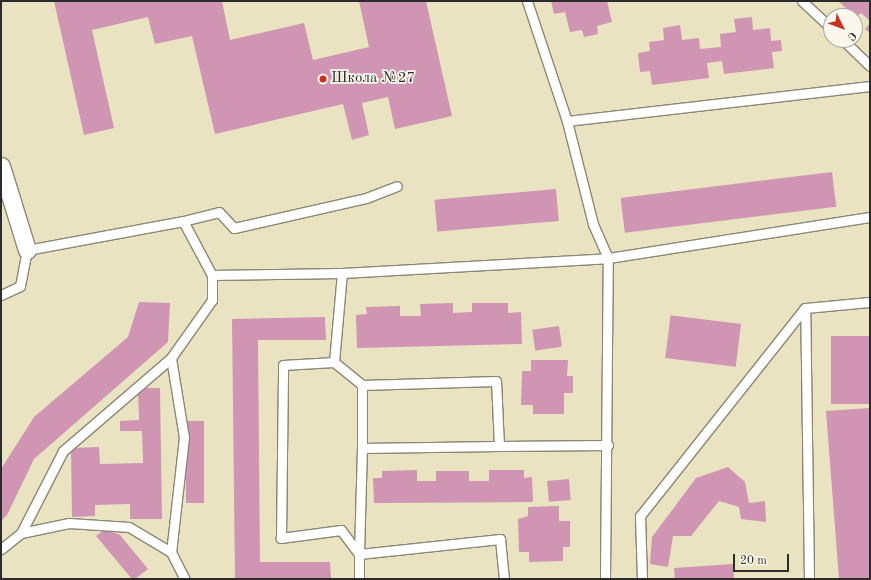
<!DOCTYPE html>
<meta charset="utf-8">
<style>
body{margin:0}
#map{position:relative;width:871px;height:580px;overflow:hidden;background:#eae3c1;font-family:"Old Standard TT",serif}
div>[style]{position:absolute}
.building>*{inset:0;background:#cf95b3;transform-origin:0 0}
.roads{filter:drop-shadow(1px 0 #8a8776) drop-shadow(-1px 0 #8a8776) drop-shadow(0 1px #8a8776) drop-shadow(0 -1px #8a8776)}
.lane>*{height:9px;margin:-4.5px;padding:0 4.5px;transform-origin:4.5px;border-radius:4.5px;background:#fff}
.street>*{height:17px;margin:-8.5px;padding:0 8.5px;transform-origin:8.5px;border-radius:8.5px;background:#fff}
.dots>*{width:11px;height:11px;translate:-50% -50%;box-sizing:border-box;border:2px solid #fbf7ec;border-radius:50%}
span{translate:-50% -50%;white-space:nowrap;text-align:center;line-height:1.15;-webkit-text-stroke:3.5px #fbf7ec;paint-order:stroke}
.poi-label{font-size:15px;color:#2b2b2b}
.left{translate:0 -50%;text-align:left}
.frame{position:absolute;inset:0;border:2px solid #2b2b2b;pointer-events:none}
.north{position:absolute;left:823px;top:8px;width:40px;height:40px;box-sizing:border-box;background:#fbf7ec;border:1px solid #a8a59f;border-radius:50%;rotate:132deg;font-size:11px;font-weight:700;line-height:16px;text-align:center;color:#2b2b2b}
.north::after{content:'';display:block;margin:auto;width:14px;height:18px;background:#c8321e;clip-path:polygon(50% 0,100% 100%,50% 72%,0 100%)}
.scale{position:absolute;left:733px;top:554px;width:56px;height:18px;box-sizing:border-box;border:2px solid #2b2b2b;border-top:0;padding-left:5px;font-size:12px;line-height:14px;white-space:nowrap;color:#2b2b2b;-webkit-text-stroke:3px #fbf7ec;paint-order:stroke}
</style>
<div id="map">
<div class="building">
<i style="clip-path:polygon(54px 1px,222px 1px,230px 40px,304px 23px,313px 60px,369px 47px,359px 1px,426px 1px,452px 116px,395px 129px,388px 97px,362px 103px,369px 135px,352px 140px,343px 104px,215px 134px,192px 36px,155px 44px,148px 17px,92px 30px,114px 128px,84px 135px)"></i>
<i style="clip-path:polygon(551px 1px,607px 1px,612px 22px,597px 26px,598px 34px,584px 37px,582px 30px,570px 32px,565px 12px,554px 14px)"></i>
<i style="clip-path:polygon(838px 1px,870px 1px,870px 21px,861px 13px,856px 17px)"></i>
<i style="clip-path:polygon(752px 17px,753px 30px,770px 28px,771px 41px,781px 40px,782px 51px,772px 52px,774px 68px,724px 74px,722px 61px,707px 63px,709px 78px,652px 85px,650px 71px,640px 72px,638px 53px,650px 51px,649px 42px,664px 40px,663px 28px,680px 25px,682px 40px,699px 38px,700px 49px,721px 47px,720px 34px,736px 32px,734px 19px)"></i>
<i style="clip-path:polygon(870px 23px,870px 33px,865px 29px)"></i>
<i style="left:832px;top:172px;width:35px;height:213px;rotate:83deg"></i>
<i style="left:556px;top:189px;width:32px;height:122px;rotate:85deg"></i>
<i style="clip-path:polygon(139px 302px,170px 303px,168px 342px,34px 459px,7px 515px,1px 521px,1px 469px,34px 417px,128px 337px)"></i>
<i style="clip-path:polygon(453px 303px,453px 313px,472px 312px,472px 303px,508px 303px,508px 313px,521px 312px,522px 344px,357px 348px,356px 315px,367px 314px,366px 307px,400px 306px,400px 316px,421px 316px,420px 304px)"></i>
<i style="clip-path:polygon(325px 317px,326px 340px,258px 340px,260px 562px,330px 562px,331px 579px,235px 579px,232px 319px)"></i>
<i style="left:741px;top:324px;width:43px;height:71px;rotate:97deg"></i>
<i style="left:559px;top:326px;width:21px;height:27px;rotate:82deg"></i>
<i style="left:831px;top:336px;width:39px;height:68px"></i>
<i style="clip-path:polygon(531px 360px,568px 360px,567px 376px,573px 376px,573px 393px,564px 393px,564px 414px,533px 414px,533px 405px,521px 405px,522px 371px,531px 371px)"></i>
<i style="clip-path:polygon(138px 388px,160px 388px,162px 519px,130px 519px,130px 504px,95px 505px,95px 516px,72px 517px,71px 448px,99px 447px,100px 464px,143px 463px,142px 431px,120px 431px,120px 421px,139px 420px)"></i>
<i style="clip-path:polygon(870px 408px,870px 579px,839px 579px,826px 411px)"></i>
<i style="left:186px;top:421px;width:18px;height:82px"></i>
<i style="clip-path:polygon(728px 467px,745px 482px,749px 503px,765px 501px,766px 522px,741px 519px,739px 507px,719px 501px,691px 536px,673px 536px,668px 567px,650px 564px,652px 537px,696px 478px)"></i>
<i style="clip-path:polygon(417px 470px,417px 481px,436px 481px,436px 471px,469px 471px,469px 481px,489px 481px,489px 470px,524px 470px,524px 478px,532px 477px,533px 502px,374px 503px,373px 478px,382px 478px,382px 471px)"></i>
<i style="left:569px;top:479px;width:21px;height:22px;rotate:85deg"></i>
<i style="clip-path:polygon(559px 506px,559px 521px,570px 521px,570px 547px,563px 547px,563px 561px,529px 562px,529px 552px,519px 552px,518px 519px,528px 516px,528px 507px)"></i>
<i style="clip-path:polygon(105px 529px,120px 535px,148px 569px,135px 579px,132px 579px,96px 536px)"></i>
<i style="clip-path:polygon(733px 564px,734px 579px,675px 579px,674px 568px)"></i>
</div>
<div class="roads">
<div class="lane">
<i style="left:527px;top:1px;width:126px;rotate:71.6deg"></i>
<i style="left:802px;top:1px;width:40px;rotate:43deg"></i>
<i style="left:843px;top:40px;width:37px;rotate:44deg"></i>
<i style="left:183px;top:221px;width:37px;rotate:-14deg"></i>
<i style="left:219px;top:212px;width:22px;rotate:47deg"></i>
<i style="left:234px;top:228px;width:135px;rotate:-12.8deg"></i>
<i style="left:366px;top:198px;width:33px;rotate:-21deg"></i>
<i style="left:212px;top:275px;width:130px;rotate:-0.9deg"></i>
<i style="left:1px;top:295px;width:21px;rotate:-25deg"></i>
<i style="left:20px;top:286px;width:37px;rotate:-79deg"></i>
<i style="left:27px;top:250px;width:159px;rotate:-10.5deg"></i>
<i style="left:183px;top:221px;width:61px;rotate:61.8deg"></i>
<i style="left:212px;top:275px;width:25px;rotate:90deg"></i>
<i style="left:212px;top:300px;width:71px;rotate:125.3deg"></i>
<i style="left:171px;top:358px;width:143px;rotate:139.3deg"></i>
<i style="left:63px;top:451px;width:92px;rotate:117.1deg"></i>
<i style="left:21px;top:533px;width:26px;rotate:141deg"></i>
<i style="left:171px;top:358px;width:80px;rotate:80.7deg"></i>
<i style="left:184px;top:437px;width:116px;rotate:96.4deg"></i>
<i style="left:171px;top:552px;width:30px;rotate:63deg"></i>
<i style="left:334px;top:362px;width:36px;rotate:39deg"></i>
<i style="left:499px;top:446px;width:65px;rotate:-92.6deg"></i>
<i style="left:496px;top:381px;width:134px;rotate:178.3deg"></i>
<i style="left:362px;top:385px;width:63px;rotate:90deg"></i>
<i style="left:362px;top:448px;width:137px;rotate:-0.8deg"></i>
<i style="left:499px;top:446px;width:109px;rotate:-0.5deg"></i>
<i style="left:21px;top:533px;width:49px;rotate:-11.8deg"></i>
<i style="left:69px;top:523px;width:60px;rotate:3.8deg"></i>
<i style="left:129px;top:527px;width:49px;rotate:30.8deg"></i>
<i style="left:359px;top:554px;width:30px;rotate:-127deg"></i>
<i style="left:341px;top:530px;width:61px;rotate:172.4deg"></i>
<i style="left:281px;top:538px;width:173px;rotate:-89.3deg"></i>
<i style="left:283px;top:365px;width:51px;rotate:-3.4deg"></i>
<i style="left:334px;top:362px;width:89px;rotate:-84.9deg"></i>
<i style="left:342px;top:273px;width:266px;rotate:-3.2deg"></i>
<i style="left:608px;top:258px;width:265px;rotate:-8.9deg"></i>
<i style="left:359px;top:554px;width:106px;rotate:-88.4deg"></i>
<i style="left:359px;top:579px;width:25px;rotate:-90deg"></i>
<i style="left:359px;top:554px;width:142px;rotate:-6.1deg"></i>
<i style="left:500px;top:539px;width:40px;rotate:84.3deg"></i>
<i style="left:605px;top:579px;width:321px;rotate:-89.5deg"></i>
<i style="left:608px;top:258px;width:37px;rotate:-114deg"></i>
<i style="left:593px;top:224px;width:106px;rotate:-104.2deg"></i>
<i style="left:567px;top:121px;width:305px;rotate:-6.6deg"></i>
<i style="left:642px;top:579px;width:63px;rotate:-91.8deg"></i>
<i style="left:640px;top:516px;width:265px;rotate:-51.6deg"></i>
<i style="left:809px;top:579px;width:271px;rotate:-90.8deg"></i>
<i style="left:805px;top:308px;width:65px;rotate:-5.3deg"></i>
</div>
<div class="street">
<i style="left:1px;top:166px;width:88px;rotate:72.8deg"></i>
</div>
</div>
<div class="dots">
<i style="left:323px;top:79px;background:#c8321e"></i>
</div>
<div class="poi-label">
<span class="left" style="left:331px;top:79px">Школа №27</span>
</div>
<div class="frame"></div>
<div class="north">С</div>
<div class="scale">20 m</div>
</div>
